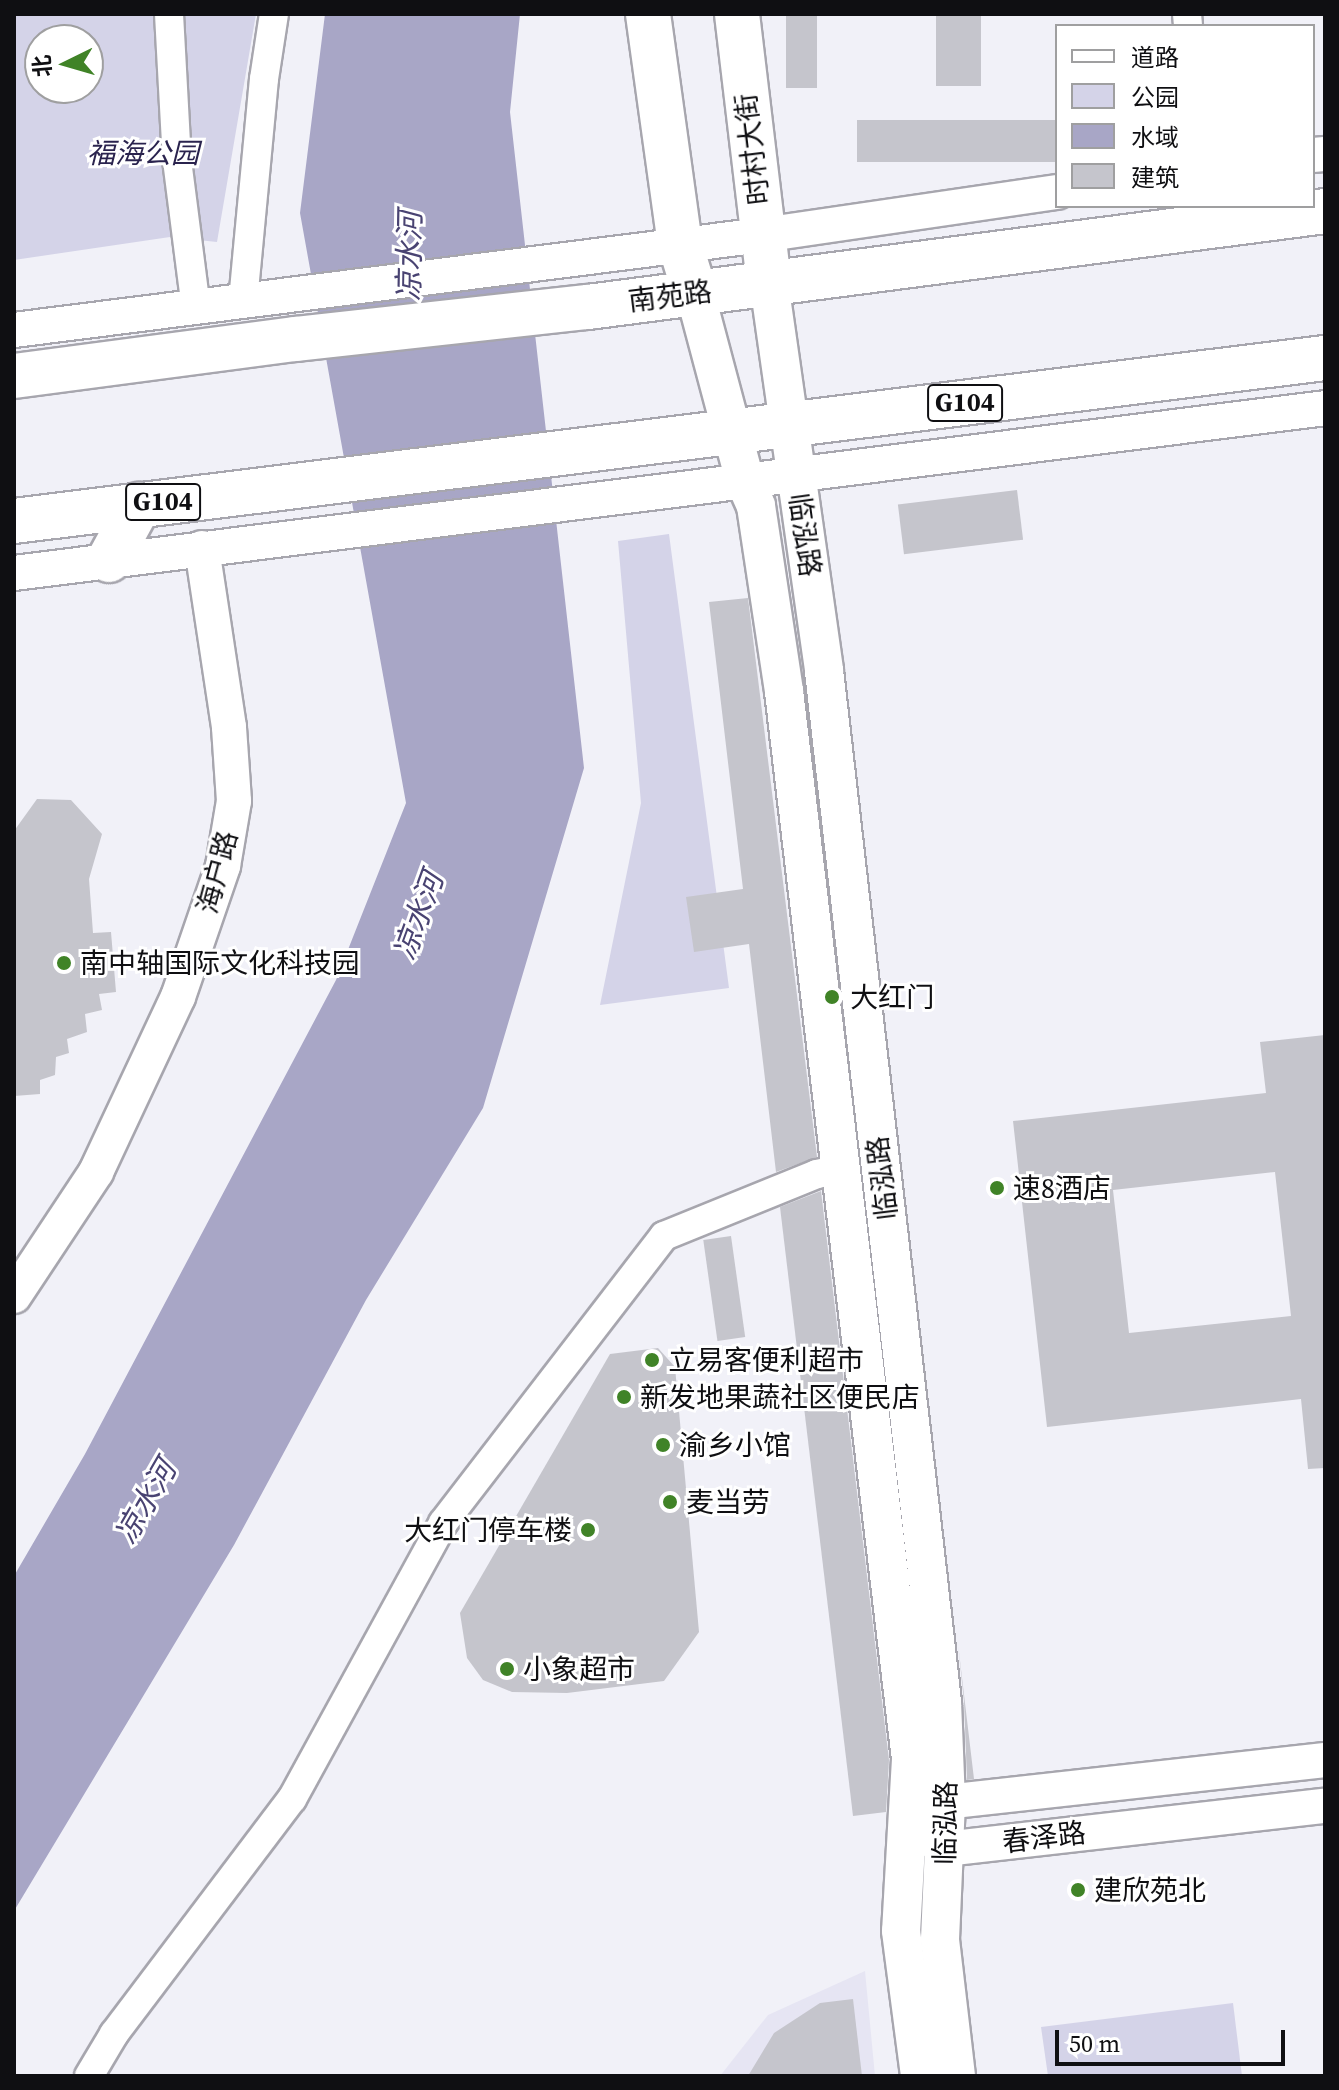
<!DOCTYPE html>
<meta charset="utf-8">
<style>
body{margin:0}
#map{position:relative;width:1339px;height:2090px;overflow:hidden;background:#f1f1f8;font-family:"Source Serif 4","Noto Sans SC",serif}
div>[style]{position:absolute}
.built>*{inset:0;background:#e6e5f3}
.green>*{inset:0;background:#d4d3e8}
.water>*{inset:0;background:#a8a6c6}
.building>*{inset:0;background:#c5c5cc;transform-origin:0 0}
.roads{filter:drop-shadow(2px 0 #a7a6ae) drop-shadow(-2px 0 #a7a6ae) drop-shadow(0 2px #a7a6ae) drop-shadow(0 -2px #a7a6ae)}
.minor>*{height:28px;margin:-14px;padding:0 14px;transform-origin:14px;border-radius:14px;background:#fff}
.tertiary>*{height:34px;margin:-17px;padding:0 17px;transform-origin:17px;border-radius:17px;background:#fff}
.secondary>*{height:38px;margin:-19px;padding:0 19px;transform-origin:19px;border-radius:19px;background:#fff}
.primary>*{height:44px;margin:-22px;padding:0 22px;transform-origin:22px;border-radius:22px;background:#fff}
.trunk>*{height:44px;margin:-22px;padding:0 22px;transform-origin:22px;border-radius:22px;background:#fff}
.dots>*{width:22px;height:22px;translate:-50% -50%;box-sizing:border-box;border:4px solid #fff;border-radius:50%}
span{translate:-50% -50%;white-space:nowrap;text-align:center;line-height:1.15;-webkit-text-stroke:6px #fff;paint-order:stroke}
.shield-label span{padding:2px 6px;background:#fff;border:2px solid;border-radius:6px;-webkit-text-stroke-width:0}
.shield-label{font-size:26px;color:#0f0f12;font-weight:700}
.street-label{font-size:28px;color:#0f0f12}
.park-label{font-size:28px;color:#2a234e;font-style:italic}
.poi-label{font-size:28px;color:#0f0f12}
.left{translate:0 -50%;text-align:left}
.right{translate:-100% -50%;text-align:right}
.water-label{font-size:30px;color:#494372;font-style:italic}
.frame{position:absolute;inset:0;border:16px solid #0f0f12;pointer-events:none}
.legend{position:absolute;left:1055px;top:24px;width:260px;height:184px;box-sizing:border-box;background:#fff;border:2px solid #9f9fa0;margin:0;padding:10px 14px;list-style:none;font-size:24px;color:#0f0f12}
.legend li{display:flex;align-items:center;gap:16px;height:40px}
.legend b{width:40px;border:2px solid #9f9fa0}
.north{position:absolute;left:24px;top:24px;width:80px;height:80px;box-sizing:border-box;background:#fff;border:2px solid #9f9fa0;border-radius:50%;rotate:265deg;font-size:22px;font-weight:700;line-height:32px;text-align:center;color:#0f0f12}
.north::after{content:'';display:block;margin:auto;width:28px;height:36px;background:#408327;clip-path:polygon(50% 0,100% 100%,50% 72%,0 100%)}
.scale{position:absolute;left:1055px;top:2030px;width:230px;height:36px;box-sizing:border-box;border:4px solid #0f0f12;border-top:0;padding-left:10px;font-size:24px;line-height:28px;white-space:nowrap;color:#0f0f12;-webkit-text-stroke:6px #fff;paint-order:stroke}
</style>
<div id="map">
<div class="built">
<i style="clip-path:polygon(865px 1971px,875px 2076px,720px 2076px,768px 2015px)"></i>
</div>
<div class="green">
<i style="clip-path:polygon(evenodd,14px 14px,256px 14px,217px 242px,170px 237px,14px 260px,14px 14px,40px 40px,88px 40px,88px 88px,40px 88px,40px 40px)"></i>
<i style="clip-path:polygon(669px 534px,729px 988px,600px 1005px,641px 803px,618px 541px)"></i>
<i style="clip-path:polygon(1233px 2003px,1242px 2076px,1048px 2076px,1041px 2027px)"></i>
</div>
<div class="water">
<i style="clip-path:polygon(325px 14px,520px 14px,510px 112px,584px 768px,483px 1108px,366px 1300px,234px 1545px,14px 1911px,14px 1576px,85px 1454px,336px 980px,406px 803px,300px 213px)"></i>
</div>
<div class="building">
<i style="left:786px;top:14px;width:31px;height:74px"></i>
<i style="left:936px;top:14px;width:45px;height:72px"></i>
<i style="left:1057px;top:120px;width:42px;height:200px;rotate:90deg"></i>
<i style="left:1017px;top:490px;width:50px;height:120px;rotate:83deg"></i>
<i style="clip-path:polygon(748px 598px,817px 1157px,776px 1172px,749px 944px,694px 952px,686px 897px,743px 889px,709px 602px)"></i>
<i style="clip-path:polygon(37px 799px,71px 800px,102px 834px,89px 879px,93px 933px,111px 932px,116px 992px,99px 994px,102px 1010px,85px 1014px,87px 1032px,67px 1039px,69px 1053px,56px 1057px,55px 1075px,40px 1080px,40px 1094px,14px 1096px,14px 831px)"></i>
<i style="clip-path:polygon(evenodd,1325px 1035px,1325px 1468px,1308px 1469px,1301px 1399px,1047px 1427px,1013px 1121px,1266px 1093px,1260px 1042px,1325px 1035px,1275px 1172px,1291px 1316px,1129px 1333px,1113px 1190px,1275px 1172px)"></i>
<i style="clip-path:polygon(821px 1191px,889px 1760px,886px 1812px,853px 1816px,780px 1207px)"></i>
<i style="left:731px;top:1236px;width:102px;height:28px;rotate:82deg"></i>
<i style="clip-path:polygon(658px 1348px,675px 1367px,699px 1632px,664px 1681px,567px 1693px,512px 1692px,483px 1680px,467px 1658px,460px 1613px,610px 1354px)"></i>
<i style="clip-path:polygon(958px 1644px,974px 1779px,967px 1780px,964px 1701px)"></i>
<i style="clip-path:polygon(853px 1999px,862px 2076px,748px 2076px,774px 2033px,820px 2003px)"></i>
</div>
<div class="roads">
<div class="minor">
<i style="left:169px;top:14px;width:146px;rotate:86.9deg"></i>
<i style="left:177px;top:160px;width:149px;rotate:82.7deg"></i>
<i style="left:1187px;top:14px;width:12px;rotate:85deg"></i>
<i style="left:243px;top:301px;width:223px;rotate:-84.6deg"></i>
<i style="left:264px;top:79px;width:66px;rotate:-81.3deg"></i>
<i style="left:89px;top:2076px;width:49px;rotate:-59.2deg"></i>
<i style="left:114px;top:2034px;width:295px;rotate:-52.9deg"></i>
<i style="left:292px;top:1799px;width:315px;rotate:-61.3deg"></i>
<i style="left:443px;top:1523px;width:362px;rotate:-52.4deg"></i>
<i style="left:664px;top:1236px;width:165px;rotate:-22.1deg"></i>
<i style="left:817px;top:1174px;width:25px;rotate:-12deg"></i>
</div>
<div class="tertiary">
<i style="left:1313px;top:155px;width:12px;rotate:-5deg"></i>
<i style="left:14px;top:330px;width:754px;rotate:-7.24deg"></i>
<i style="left:762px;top:235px;width:298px;rotate:-8.3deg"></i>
<i style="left:14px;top:573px;width:1321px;rotate:-7.17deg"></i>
<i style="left:14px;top:1296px;width:149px;rotate:-56.5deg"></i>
<i style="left:96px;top:1172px;width:193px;rotate:-64.9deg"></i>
<i style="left:178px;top:997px;width:139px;rotate:-71deg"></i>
<i style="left:223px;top:866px;width:66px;rotate:-80.4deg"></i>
<i style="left:234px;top:801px;width:74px;rotate:-93.9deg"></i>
<i style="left:229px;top:727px;width:181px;rotate:-98.6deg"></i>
<i style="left:1325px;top:1760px;width:381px;rotate:173.7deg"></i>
<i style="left:946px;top:1802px;width:45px;rotate:150.6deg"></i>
<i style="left:907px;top:1824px;width:45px;rotate:33.3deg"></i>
<i style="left:945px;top:1849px;width:382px;rotate:-6.5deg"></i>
</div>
<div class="secondary">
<i style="left:769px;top:283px;width:392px;rotate:81.9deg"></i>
<i style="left:824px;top:671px;width:1038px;rotate:83.47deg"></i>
<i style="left:942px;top:1702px;width:100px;rotate:87.7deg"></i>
<i style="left:946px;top:1802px;width:138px;rotate:92.5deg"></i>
<i style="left:940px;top:1940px;width:137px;rotate:83.3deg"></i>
<i style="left:695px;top:293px;width:195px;rotate:75.1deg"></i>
<i style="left:745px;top:481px;width:27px;rotate:66deg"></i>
<i style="left:756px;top:506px;width:187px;rotate:81.4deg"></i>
<i style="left:784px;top:691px;width:1076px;rotate:83.22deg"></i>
<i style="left:911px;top:1759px;width:172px;rotate:93.3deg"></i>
<i style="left:901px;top:1931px;width:146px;rotate:82.5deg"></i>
</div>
<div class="primary">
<i style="left:648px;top:14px;width:232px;rotate:82.1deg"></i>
<i style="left:680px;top:244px;width:51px;rotate:73deg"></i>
<i style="left:737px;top:14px;width:271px;rotate:83.2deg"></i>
</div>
<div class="trunk">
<i style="left:14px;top:376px;width:284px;rotate:-7.5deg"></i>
<i style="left:296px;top:339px;width:294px;rotate:-6.3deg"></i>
<i style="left:588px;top:307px;width:743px;rotate:-7.42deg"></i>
<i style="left:14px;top:521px;width:1321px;rotate:-7.09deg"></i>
<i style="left:109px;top:560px;width:63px;rotate:-61.4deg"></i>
</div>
</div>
<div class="dots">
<i style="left:64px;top:963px;background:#408327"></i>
<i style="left:832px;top:997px;background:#408327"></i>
<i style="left:997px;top:1188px;background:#408327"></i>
<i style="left:652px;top:1360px;background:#408327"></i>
<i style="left:624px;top:1397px;background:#408327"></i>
<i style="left:663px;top:1445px;background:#408327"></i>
<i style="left:670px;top:1502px;background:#408327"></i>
<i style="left:588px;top:1530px;background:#408327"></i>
<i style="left:507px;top:1669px;background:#408327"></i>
<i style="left:1078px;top:1890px;background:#408327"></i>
</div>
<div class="shield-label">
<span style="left:965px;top:403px">G104</span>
<span style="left:163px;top:502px">G104</span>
</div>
<div class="street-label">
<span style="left:752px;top:149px;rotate:-97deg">时村大街</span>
<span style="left:670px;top:296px;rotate:-7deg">南苑路</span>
<span style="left:805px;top:535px;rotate:82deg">临泓路</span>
<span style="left:217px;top:872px;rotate:-75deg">海户路</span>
<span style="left:882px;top:1178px;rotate:-97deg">临泓路</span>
<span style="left:945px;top:1823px;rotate:-89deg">临泓路</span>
<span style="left:1044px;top:1837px;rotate:-7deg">春泽路</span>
</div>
<div class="park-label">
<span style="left:143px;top:153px">福海公园</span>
</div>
<div class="poi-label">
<span class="left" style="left:80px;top:963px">南中轴国际文化科技园</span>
<span class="left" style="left:850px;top:997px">大红门</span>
<span class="left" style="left:1013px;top:1188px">速8酒店</span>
<span class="left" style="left:668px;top:1360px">立易客便利超市</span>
<span class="left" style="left:640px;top:1397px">新发地果蔬社区便民店</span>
<span class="left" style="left:679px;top:1445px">渝乡小馆</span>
<span class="left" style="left:686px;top:1502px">麦当劳</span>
<span class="right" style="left:572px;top:1530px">大红门停车楼</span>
<span class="left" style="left:523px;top:1669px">小象超市</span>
<span class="left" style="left:1094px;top:1890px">建欣苑北</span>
</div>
<div class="water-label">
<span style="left:410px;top:256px;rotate:-89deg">凉水河</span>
<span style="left:419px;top:916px;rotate:-70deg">凉水河</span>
<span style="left:146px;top:1502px;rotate:-60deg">凉水河</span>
</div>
<div class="frame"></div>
<ul class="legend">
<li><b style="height:10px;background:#fff"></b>道路</li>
<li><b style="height:22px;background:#d4d3e8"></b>公园</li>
<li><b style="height:22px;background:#a8a6c6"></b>水域</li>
<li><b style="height:22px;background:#c5c5cc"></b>建筑</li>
</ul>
<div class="north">北</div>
<div class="scale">50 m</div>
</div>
